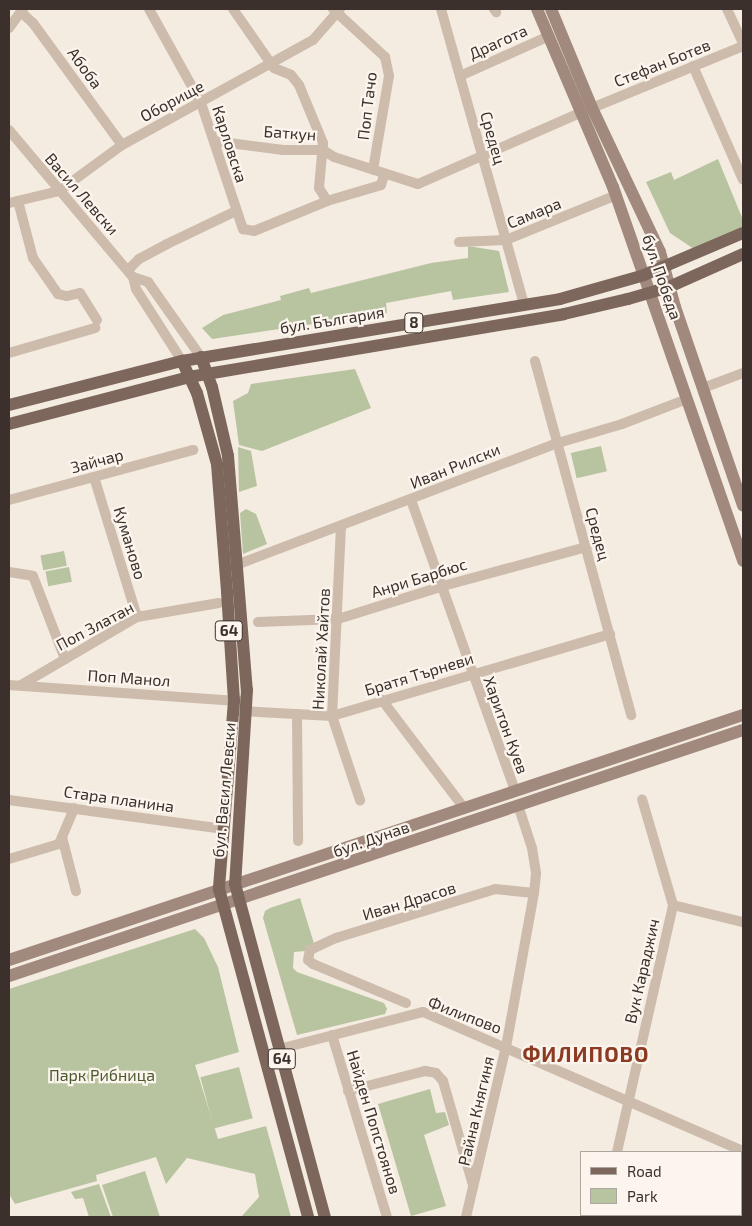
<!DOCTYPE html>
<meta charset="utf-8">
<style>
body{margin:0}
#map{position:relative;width:752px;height:1226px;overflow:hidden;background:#f4ebe1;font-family:"Exo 2",sans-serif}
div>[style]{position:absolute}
.green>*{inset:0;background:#b8c4a0;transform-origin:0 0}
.street>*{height:10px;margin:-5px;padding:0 5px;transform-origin:5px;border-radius:5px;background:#cdbbac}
.secondary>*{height:12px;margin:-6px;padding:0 6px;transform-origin:6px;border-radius:6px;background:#a18a7d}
.primary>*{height:12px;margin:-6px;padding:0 6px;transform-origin:6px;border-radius:6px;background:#7d675c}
span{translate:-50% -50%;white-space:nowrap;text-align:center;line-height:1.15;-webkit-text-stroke:4.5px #fbf5ee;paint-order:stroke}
.shield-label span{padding:1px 4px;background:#fbf5ee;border:1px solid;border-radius:4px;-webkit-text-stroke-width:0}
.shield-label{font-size:15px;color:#3b302b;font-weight:700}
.street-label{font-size:16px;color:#3b302b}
.park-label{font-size:16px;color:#4a5a2e}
.district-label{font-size:21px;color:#8c3b22;font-weight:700;letter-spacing:1px}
.frame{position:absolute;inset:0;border:10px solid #3b302b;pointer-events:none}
.legend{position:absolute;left:580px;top:1151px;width:162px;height:65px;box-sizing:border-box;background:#fbf5ee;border:1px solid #aea6a0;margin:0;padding:6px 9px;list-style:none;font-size:15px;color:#3b302b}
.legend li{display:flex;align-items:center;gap:10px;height:25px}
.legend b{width:25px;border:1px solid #aea6a0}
</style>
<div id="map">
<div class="green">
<i style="clip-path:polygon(718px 159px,743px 220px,743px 228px,694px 249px,670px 233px,646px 182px,671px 172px,674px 180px)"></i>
<i style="clip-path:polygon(468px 246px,499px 251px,509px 292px,453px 300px,451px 291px,386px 303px,387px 313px,212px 339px,202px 328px,223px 315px,281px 300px,280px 296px,309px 288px,311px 293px,431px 263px,468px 258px)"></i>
<i style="clip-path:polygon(355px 369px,371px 408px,262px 451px,239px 445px,233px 401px,248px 393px,251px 384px)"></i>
<i style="left:601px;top:446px;width:26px;height:31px;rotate:77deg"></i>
<i style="clip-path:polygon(238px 447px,251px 451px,257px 486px,239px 492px)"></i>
<i style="clip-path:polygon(246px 509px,256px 514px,267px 544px,243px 554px,240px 513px)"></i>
<i style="left:64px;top:551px;width:15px;height:24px;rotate:79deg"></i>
<i style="left:69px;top:567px;width:15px;height:24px;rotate:79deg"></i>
<i style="clip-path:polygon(300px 898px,316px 950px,294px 952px,293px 968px,297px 972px,384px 1003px,387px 1009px,385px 1014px,297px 1035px,263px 918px,265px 911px,270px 908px)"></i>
<i style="clip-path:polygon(195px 929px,204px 938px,218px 967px,239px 1052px,195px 1065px,218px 1139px,266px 1126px,291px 1217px,241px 1217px,259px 1197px,255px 1174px,187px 1158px,166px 1184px,156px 1157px,96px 1175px,97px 1181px,15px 1204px,9px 1194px,9px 989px)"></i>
<i style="left:239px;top:1067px;width:53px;height:40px;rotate:75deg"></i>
<i style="clip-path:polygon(430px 1089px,436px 1113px,445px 1112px,449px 1125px,424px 1135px,446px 1206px,411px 1216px,378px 1104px)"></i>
<i style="clip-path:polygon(145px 1171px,160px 1217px,113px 1217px,102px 1185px)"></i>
<i style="clip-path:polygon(99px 1184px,111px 1217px,89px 1217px,83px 1198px,75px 1199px,71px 1192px)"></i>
</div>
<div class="street">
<i style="left:149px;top:9px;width:107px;rotate:61deg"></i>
<i style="left:201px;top:103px;width:133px;rotate:71.6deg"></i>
<i style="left:243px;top:229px;width:11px;rotate:10deg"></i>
<i style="left:254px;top:231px;width:79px;rotate:-22.3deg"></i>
<i style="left:327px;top:201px;width:56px;rotate:-16.5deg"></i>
<i style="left:381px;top:185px;width:10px;rotate:-73deg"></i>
<i style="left:233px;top:9px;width:72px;rotate:55.2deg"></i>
<i style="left:274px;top:68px;width:18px;rotate:22deg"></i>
<i style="left:291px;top:75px;width:13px;rotate:51deg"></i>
<i style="left:299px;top:85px;width:63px;rotate:67.5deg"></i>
<i style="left:323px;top:143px;width:45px;rotate:95.1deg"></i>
<i style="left:319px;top:188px;width:15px;rotate:58deg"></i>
<i style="left:333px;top:9px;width:71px;rotate:42.7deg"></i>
<i style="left:385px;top:57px;width:19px;rotate:78deg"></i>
<i style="left:389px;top:76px;width:95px;rotate:99.7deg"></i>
<i style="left:441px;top:9px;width:307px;rotate:74.3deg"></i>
<i style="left:494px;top:9px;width:4px;rotate:56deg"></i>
<i style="left:727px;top:9px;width:38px;rotate:65deg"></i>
<i style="left:21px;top:12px;width:16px;rotate:43deg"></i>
<i style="left:33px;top:23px;width:151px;rotate:53.9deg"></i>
<i style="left:9px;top:28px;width:24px;rotate:-54deg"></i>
<i style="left:693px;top:66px;width:124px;rotate:66.3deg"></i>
<i style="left:460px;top:76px;width:98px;rotate:-24.2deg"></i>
<i style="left:592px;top:108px;width:163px;rotate:-22.3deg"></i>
<i style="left:9px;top:130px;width:192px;rotate:49.9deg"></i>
<i style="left:133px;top:277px;width:12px;rotate:76deg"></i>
<i style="left:136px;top:289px;width:85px;rotate:57.4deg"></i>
<i style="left:214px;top:141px;width:70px;rotate:7.4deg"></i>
<i style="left:283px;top:150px;width:40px"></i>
<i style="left:323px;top:150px;width:13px;rotate:32deg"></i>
<i style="left:334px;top:157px;width:88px;rotate:17.8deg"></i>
<i style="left:418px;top:184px;width:177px;rotate:-23.7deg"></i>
<i style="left:18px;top:201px;width:59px;rotate:75.3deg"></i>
<i style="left:33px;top:258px;width:44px;rotate:55.2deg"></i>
<i style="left:58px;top:294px;width:9px;rotate:13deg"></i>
<i style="left:67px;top:296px;width:13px;rotate:-13deg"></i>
<i style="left:80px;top:293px;width:32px;rotate:58deg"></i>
<i style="left:9px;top:203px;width:51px;rotate:-13.5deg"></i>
<i style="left:59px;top:191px;width:78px;rotate:-36.1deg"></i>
<i style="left:122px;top:145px;width:218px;rotate:-28.8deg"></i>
<i style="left:313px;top:40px;width:41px;rotate:-48.9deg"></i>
<i style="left:459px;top:242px;width:47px;rotate:-2.4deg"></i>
<i style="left:506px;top:240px;width:119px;rotate:-22.2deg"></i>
<i style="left:128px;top:270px;width:16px;rotate:-45deg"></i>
<i style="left:139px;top:259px;width:32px;rotate:-28deg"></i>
<i style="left:167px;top:244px;width:76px;rotate:-25.6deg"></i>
<i style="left:133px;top:277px;width:16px;rotate:18deg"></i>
<i style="left:148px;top:282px;width:92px;rotate:54.8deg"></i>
<i style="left:9px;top:353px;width:90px;rotate:-16.2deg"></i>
<i style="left:535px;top:361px;width:367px;rotate:74.8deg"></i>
<i style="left:703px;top:388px;width:43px;rotate:-20.6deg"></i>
<i style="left:94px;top:477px;width:146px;rotate:72.9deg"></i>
<i style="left:9px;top:500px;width:191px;rotate:-15.2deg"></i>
<i style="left:411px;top:500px;width:309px;rotate:70.3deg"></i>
<i style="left:341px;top:526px;width:190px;rotate:92.7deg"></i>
<i style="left:332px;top:716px;width:89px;rotate:71.6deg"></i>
<i style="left:231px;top:567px;width:350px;rotate:-20.8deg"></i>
<i style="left:558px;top:443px;width:67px;rotate:-16.5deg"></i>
<i style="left:622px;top:424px;width:70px;rotate:-21deg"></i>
<i style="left:9px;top:572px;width:24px;rotate:9deg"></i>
<i style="left:33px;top:576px;width:89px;rotate:68.9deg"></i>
<i style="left:258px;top:622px;width:80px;rotate:-2.1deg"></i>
<i style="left:338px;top:619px;width:110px;rotate:-17.4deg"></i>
<i style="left:443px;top:586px;width:149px;rotate:-15.2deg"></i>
<i style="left:9px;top:685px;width:232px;rotate:4deg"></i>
<i style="left:21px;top:685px;width:134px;rotate:-30.4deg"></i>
<i style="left:137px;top:617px;width:83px;rotate:-9.7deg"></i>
<i style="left:382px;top:700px;width:136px;rotate:52.8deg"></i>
<i style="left:240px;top:711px;width:92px;rotate:3.1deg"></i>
<i style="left:332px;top:716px;width:290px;rotate:-16.4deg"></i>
<i style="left:297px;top:714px;width:127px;rotate:89.5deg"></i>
<i style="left:9px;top:800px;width:217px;rotate:7.7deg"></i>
<i style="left:62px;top:837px;width:56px;rotate:75.5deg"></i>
<i style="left:9px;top:859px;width:52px;rotate:-16.7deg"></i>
<i style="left:59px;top:844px;width:39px;rotate:-67deg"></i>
<i style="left:673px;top:905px;width:72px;rotate:13.7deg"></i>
<i style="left:406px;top:1003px;width:101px;rotate:-157.2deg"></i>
<i style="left:313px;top:964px;width:6px;rotate:-141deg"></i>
<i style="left:308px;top:960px;width:10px;rotate:-79deg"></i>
<i style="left:310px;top:950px;width:29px;rotate:-25deg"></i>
<i style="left:336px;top:938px;width:166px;rotate:-17.1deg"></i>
<i style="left:495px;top:889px;width:39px;rotate:6deg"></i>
<i style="left:332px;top:1035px;width:190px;rotate:73.2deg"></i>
<i style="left:279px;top:1049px;width:149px;rotate:-14.4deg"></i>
<i style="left:423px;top:1012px;width:349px;rotate:23.5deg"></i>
<i style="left:348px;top:1091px;width:80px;rotate:-14.6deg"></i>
<i style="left:425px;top:1071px;width:11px;rotate:10deg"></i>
<i style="left:436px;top:1073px;width:11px;rotate:49deg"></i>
<i style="left:443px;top:1081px;width:108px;rotate:73.9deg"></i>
<i style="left:617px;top:1152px;width:253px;rotate:-77.2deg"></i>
<i style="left:673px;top:905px;width:110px;rotate:-106.3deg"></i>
<i style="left:466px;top:1217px;width:175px;rotate:-76.8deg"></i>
<i style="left:506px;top:1047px;width:157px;rotate:-79.7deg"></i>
<i style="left:534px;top:893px;width:20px;rotate:-84deg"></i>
<i style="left:536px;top:873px;width:25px;rotate:-99deg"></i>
<i style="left:532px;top:848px;width:45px;rotate:-108deg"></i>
<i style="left:602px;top:1217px;width:2px;rotate:-63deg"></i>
</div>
<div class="secondary">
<i style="left:537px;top:9px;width:194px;rotate:66.9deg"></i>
<i style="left:613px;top:187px;width:396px;rotate:70.8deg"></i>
<i style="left:551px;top:9px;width:107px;rotate:67.5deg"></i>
<i style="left:592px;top:108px;width:159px;rotate:64.7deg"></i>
<i style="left:660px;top:252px;width:57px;rotate:74.7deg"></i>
<i style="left:675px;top:307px;width:210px;rotate:71.1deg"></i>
<i style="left:9px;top:960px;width:774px;rotate:-18.46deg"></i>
<i style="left:9px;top:976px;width:774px;rotate:-18.53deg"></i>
</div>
<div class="primary">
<i style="left:201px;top:357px;width:32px;rotate:70deg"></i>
<i style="left:212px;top:387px;width:71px;rotate:76.9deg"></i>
<i style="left:228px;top:456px;width:235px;rotate:85.4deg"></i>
<i style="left:247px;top:690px;width:194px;rotate:93.5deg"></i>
<i style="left:235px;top:884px;width:345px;rotate:74.9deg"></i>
<i style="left:182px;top:361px;width:35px;rotate:65deg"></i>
<i style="left:197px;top:393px;width:74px;rotate:74.3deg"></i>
<i style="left:217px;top:464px;width:128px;rotate:85.5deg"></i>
<i style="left:227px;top:592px;width:109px;rotate:86.3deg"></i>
<i style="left:234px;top:701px;width:189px;rotate:94.6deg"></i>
<i style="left:219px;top:889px;width:340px;rotate:74.8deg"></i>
<i style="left:9px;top:405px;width:179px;rotate:-14.3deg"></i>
<i style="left:182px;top:361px;width:383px;rotate:-9.3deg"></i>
<i style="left:560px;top:299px;width:87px;rotate:-15.9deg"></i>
<i style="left:644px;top:275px;width:108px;rotate:-23deg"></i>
<i style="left:9px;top:424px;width:186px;rotate:-14.6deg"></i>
<i style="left:189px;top:377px;width:380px;rotate:-9.5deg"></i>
<i style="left:564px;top:314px;width:66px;rotate:-13.2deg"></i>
<i style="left:628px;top:299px;width:43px;rotate:-16.3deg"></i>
<i style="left:669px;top:287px;width:81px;rotate:-24deg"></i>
</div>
<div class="shield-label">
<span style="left:414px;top:323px">8</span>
<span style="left:229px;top:631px">64</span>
<span style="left:282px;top:1059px">64</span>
</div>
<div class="street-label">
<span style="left:498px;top:42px;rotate:-24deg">Драгота</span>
<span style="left:662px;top:63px;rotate:-22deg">Стефан Ботев</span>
<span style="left:85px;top:68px;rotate:54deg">Абоба</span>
<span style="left:172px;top:101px;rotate:-28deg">Оборище</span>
<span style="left:367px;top:106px;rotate:-83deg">Поп Тачо</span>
<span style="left:290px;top:133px;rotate:4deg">Баткун</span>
<span style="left:493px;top:138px;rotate:74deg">Средец</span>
<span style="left:230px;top:144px;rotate:72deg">Карловска</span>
<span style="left:82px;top:194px;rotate:49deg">Васил Левски</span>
<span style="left:534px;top:213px;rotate:-22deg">Самара</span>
<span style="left:662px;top:277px;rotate:71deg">бул. Победа</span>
<span style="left:332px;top:320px;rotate:-9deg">бул. България</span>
<span style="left:97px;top:461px;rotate:-15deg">Зайчар</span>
<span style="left:455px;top:466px;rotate:-22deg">Иван Рилски</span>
<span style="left:598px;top:534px;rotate:75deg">Средец</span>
<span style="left:130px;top:543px;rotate:73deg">Куманово</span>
<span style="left:419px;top:578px;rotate:-17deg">Анри Барбюс</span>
<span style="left:95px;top:626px;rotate:-28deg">Поп Златан</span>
<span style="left:321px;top:649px;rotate:-87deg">Николай Хайтов</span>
<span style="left:419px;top:674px;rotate:-17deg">Братя Търневи</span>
<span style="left:129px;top:678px;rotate:4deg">Поп Манол</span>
<span style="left:506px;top:725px;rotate:70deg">Харитон Куев</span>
<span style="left:224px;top:790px;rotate:-85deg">бул. Васил Левски</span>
<span style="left:119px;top:799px;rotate:8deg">Стара планина</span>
<span style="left:371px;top:839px;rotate:-19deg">бул. Дунав</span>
<span style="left:409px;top:901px;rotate:-17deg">Иван Драсов</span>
<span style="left:642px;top:971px;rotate:-77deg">Вук Караджич</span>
<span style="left:465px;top:1015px;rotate:21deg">Филипово</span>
<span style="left:476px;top:1111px;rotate:-77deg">Райна Княгиня</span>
<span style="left:374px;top:1122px;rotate:73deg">Найден Попстоянов</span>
</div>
<div class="park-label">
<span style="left:102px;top:1075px">Парк Рибница</span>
</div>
<div class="district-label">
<span style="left:586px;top:1054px">ФИЛИПОВО</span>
</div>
<div class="frame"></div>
<ul class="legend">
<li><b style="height:6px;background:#7d675c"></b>Road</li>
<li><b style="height:14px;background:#b8c4a0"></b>Park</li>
</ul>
</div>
